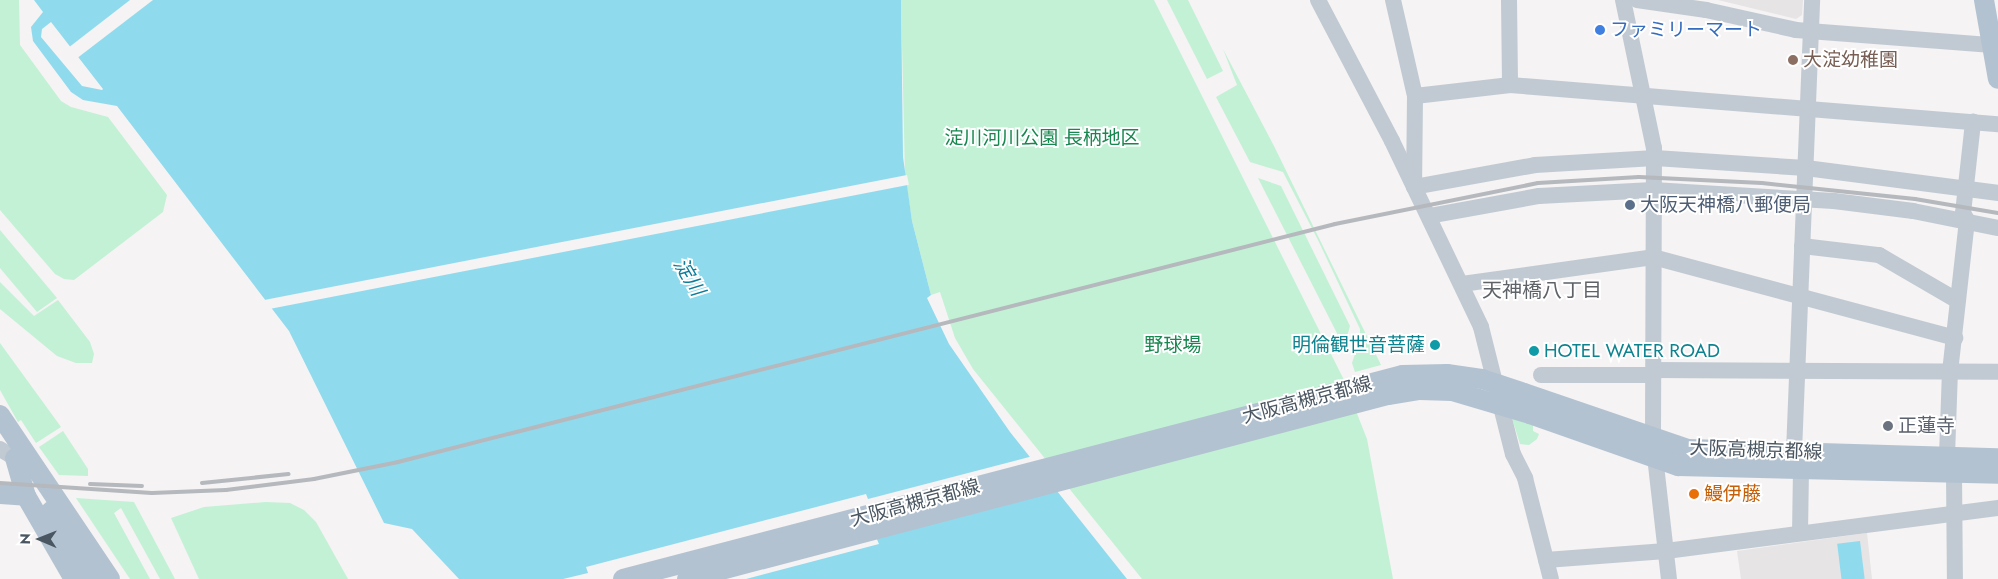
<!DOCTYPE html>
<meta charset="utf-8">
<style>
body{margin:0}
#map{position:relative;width:1998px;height:579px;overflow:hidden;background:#f5f3f3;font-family:Jost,"Noto Sans JP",sans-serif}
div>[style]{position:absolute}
.education>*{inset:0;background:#e6e4e5}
.green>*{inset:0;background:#c3f1d5}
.water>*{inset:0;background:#90daee;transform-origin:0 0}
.pier>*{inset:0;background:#f5f3f3;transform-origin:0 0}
.minor>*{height:16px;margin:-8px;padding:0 8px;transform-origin:8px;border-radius:8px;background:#c1cad2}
.major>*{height:20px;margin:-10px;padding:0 10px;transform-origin:10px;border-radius:10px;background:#b3c2d1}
.rail>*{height:4px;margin:-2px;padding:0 2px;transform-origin:2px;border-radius:2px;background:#b5b8bd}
.major-bridge>*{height:20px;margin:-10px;padding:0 10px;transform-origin:10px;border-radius:10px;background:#b3c2d1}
.dots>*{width:14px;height:14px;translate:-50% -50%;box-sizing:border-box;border:2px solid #fff;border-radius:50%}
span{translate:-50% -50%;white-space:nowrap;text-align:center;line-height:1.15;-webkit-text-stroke:4px #fff;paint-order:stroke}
.shop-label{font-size:19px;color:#366cbe}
.left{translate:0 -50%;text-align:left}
.education-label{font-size:19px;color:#785e54}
.park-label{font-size:19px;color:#17864f}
.service-label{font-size:19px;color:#4e5e75}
.culture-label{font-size:19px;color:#0d838f}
.right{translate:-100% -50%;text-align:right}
.street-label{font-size:19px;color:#4a5661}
.worship-label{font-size:19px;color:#5b616d}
.food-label{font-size:19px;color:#c56008}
.water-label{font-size:20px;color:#0c7c9b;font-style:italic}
.neighbourhood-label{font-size:20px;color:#5f6368}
.north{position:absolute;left:15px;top:514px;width:50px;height:50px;-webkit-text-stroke:4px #fff;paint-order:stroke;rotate:271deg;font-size:14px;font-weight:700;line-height:20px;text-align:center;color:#4a5661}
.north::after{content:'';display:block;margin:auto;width:18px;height:22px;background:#4a5661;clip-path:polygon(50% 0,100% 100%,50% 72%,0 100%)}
</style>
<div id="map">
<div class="education">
<i style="clip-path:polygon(1718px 0,1803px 0,1802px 15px,1796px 19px)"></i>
<i style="clip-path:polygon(1867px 533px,1872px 579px,1741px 579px,1737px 551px)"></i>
</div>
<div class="green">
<i style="clip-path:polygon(0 0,19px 0,20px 45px,61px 101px,71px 107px,108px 117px,167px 195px,163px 212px,74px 280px,64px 279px,55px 274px,0 210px)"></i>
<i style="clip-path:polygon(901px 0,1154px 0,1343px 378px,1367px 439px,1393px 579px,1142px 579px,973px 369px,955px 338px,940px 292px,931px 295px,912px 221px,905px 175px)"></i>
<i style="clip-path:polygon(1167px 0,1188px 0,1223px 71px,1207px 79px)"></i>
<i style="clip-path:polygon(1223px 49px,1274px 146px,1381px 365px,1355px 372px,1352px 363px,1360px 339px,1360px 329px,1318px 240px,1283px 172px,1250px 162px,1216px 97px,1237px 85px)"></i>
<i style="clip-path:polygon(1258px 178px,1281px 186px,1350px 326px,1344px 347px)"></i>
<i style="clip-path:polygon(0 230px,57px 298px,37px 312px,0 268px)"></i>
<i style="clip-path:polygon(0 282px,34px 316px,58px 300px,90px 342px,94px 354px,92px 363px,76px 363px,57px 356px,0 309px)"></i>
<i style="clip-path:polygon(0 343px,61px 427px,36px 443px,21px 420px,18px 422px,0 390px)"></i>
<i style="clip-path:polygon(1512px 418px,1533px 425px,1533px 431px,1539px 434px,1537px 439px,1529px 445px,1520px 444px)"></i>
<i style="clip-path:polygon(63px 431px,88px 469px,88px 476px,59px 475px,39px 447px)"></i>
<i style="clip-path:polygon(76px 498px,134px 502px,175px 579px,160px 579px,121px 508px,114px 513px,150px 579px,130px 579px)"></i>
<i style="clip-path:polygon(266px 502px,290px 503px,304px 510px,316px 522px,348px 579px,199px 579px,171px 518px,204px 507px)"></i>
</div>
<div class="water">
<i style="clip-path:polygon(evenodd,34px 0,901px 0,903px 157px,912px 221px,931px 295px,927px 298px,949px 344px,1010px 432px,1127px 579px,459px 579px,412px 529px,384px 523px,289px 331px,117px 106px,83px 100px,71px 92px,33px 41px,31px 27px,43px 12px,34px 0,51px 22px,103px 89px,102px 90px,82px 86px,41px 37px,42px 29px,51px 22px)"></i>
<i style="left:1860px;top:541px;width:38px;height:23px;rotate:83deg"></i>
</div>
<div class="pier">
<i style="clip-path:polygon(130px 0,153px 0,76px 59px,68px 48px)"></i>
<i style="left:907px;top:175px;width:10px;height:671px;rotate:79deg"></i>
<i style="clip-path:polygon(1033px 456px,1059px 489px,876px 537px,879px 544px,746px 579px,563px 579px,588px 573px,586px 567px,866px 494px,868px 499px)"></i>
</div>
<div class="minor">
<i style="left:1318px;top:0;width:159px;rotate:62.3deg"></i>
<i style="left:1392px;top:141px;width:206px;rotate:64.4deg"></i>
<i style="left:1481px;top:327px;width:131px;rotate:75.9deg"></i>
<i style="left:1513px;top:454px;width:27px;rotate:63deg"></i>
<i style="left:1525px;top:478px;width:104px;rotate:75.6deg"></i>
<i style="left:1393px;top:0;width:98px;rotate:77.1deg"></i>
<i style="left:1415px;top:96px;width:91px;rotate:90.6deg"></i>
<i style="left:1414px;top:187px;width:123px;rotate:-10.3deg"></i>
<i style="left:1535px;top:165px;width:120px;rotate:-3.3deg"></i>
<i style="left:1655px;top:158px;width:151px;rotate:3.8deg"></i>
<i style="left:1806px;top:168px;width:194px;rotate:7.4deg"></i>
<i style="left:1509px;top:0;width:85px;rotate:89.3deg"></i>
<i style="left:1623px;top:0;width:151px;rotate:78.2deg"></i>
<i style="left:1654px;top:148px;width:291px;rotate:90.2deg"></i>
<i style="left:1653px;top:439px;width:141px;rotate:83.5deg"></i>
<i style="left:1637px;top:0;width:70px;rotate:8.2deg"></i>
<i style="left:1706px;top:10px;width:92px;rotate:12.5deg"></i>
<i style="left:1796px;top:30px;width:197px;rotate:4.4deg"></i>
<i style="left:1415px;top:96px;width:96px;rotate:-6.6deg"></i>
<i style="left:1510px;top:85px;width:490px;rotate:4.6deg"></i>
<i style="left:1429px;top:216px;width:112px;rotate:-10.3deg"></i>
<i style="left:1539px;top:196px;width:114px;rotate:-3deg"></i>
<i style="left:1653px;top:190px;width:181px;rotate:3.5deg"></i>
<i style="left:1834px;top:201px;width:80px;rotate:7.2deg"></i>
<i style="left:1913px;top:211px;width:87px;rotate:11.3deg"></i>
<i style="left:1802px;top:246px;width:78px;rotate:6.7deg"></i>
<i style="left:1879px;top:255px;width:91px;rotate:30.2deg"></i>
<i style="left:1462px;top:284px;width:193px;rotate:-8deg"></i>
<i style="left:1653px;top:257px;width:313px;rotate:15deg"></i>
<i style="left:1654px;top:370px;width:344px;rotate:0.3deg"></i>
<i style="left:1541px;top:375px;width:113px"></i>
<i style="left:0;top:449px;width:17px;rotate:31deg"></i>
<i style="left:1794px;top:452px;width:452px;rotate:-87.7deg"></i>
<i style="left:1947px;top:456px;width:84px;rotate:-88deg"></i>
<i style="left:1950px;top:372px;width:153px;rotate:-83.6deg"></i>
<i style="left:1967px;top:220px;width:8px;rotate:-120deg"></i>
<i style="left:1963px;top:213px;width:92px;rotate:-83.7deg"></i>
<i style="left:1954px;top:474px;width:105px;rotate:89.5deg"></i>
<i style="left:1800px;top:533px;width:63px;rotate:-89.1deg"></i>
<i style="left:1546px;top:560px;width:120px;rotate:-4.3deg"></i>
<i style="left:1666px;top:551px;width:335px;rotate:-7.4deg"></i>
</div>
<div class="major">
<i style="left:1984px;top:0;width:80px;rotate:80deg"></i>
<i style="left:1524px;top:393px;width:173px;rotate:18.9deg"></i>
<i style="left:1688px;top:449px;width:310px;rotate:1.7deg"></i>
<i style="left:1530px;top:414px;width:157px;rotate:19.4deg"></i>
<i style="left:1678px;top:466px;width:320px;rotate:1.4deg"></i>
<i style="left:0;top:415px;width:197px;rotate:56.1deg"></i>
<i style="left:15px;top:458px;width:40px;rotate:74deg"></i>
<i style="left:26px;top:496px;width:96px;rotate:60deg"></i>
<i style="left:0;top:494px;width:26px;rotate:4deg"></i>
<i style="left:51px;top:511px;width:79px;rotate:58.9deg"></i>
<i style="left:623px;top:579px;width:806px;rotate:-14.66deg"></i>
<i style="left:1403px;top:375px;width:44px;rotate:-1.3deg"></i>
<i style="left:687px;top:579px;width:725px;rotate:-14.71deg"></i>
<i style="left:1388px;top:395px;width:32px;rotate:-9deg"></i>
<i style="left:1420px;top:390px;width:32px;rotate:2deg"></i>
</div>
<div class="rail">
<i style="left:0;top:483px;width:152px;rotate:3.8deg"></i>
<i style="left:152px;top:493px;width:74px;rotate:-2.3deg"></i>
<i style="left:226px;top:490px;width:89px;rotate:-7.1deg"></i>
<i style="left:314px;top:479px;width:86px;rotate:-11.4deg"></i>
<i style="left:398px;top:462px;width:967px;rotate:-14.25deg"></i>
<i style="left:1335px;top:224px;width:207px;rotate:-11.4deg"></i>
<i style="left:1538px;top:183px;width:101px;rotate:-3.4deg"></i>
<i style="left:1639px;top:177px;width:123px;rotate:2.8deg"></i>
<i style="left:1762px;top:183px;width:154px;rotate:6deg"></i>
<i style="left:1915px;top:199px;width:84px;rotate:9.6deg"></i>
<i style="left:202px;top:483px;width:87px;rotate:-5.9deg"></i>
<i style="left:90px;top:484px;width:52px;rotate:2.2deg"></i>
</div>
<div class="major-bridge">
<i style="left:1447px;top:374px;width:35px;rotate:8deg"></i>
<i style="left:1482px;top:379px;width:44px;rotate:18.4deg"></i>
<i style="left:1452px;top:391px;width:81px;rotate:16.4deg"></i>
</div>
<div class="dots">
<i style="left:1600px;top:30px;background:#3f7fe0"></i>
<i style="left:1793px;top:60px;background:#8d6e63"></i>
<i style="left:1630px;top:205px;background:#5c6f8a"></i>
<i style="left:1435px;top:345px;background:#0f9aa8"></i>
<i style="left:1534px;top:351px;background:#0f9aa8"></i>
<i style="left:1888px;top:426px;background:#6b7280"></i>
<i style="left:1694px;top:494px;background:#e8710a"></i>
</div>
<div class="shop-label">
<span class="left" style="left:1610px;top:30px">ファミリーマート</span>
</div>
<div class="education-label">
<span class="left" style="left:1803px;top:60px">大淀幼稚園</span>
</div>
<div class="park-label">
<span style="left:1042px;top:138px">淀川河川公園 長柄地区</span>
<span style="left:1173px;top:345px">野球場</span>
</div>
<div class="service-label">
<span class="left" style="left:1640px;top:205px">大阪天神橋八郵便局</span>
</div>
<div class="culture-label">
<span class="right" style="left:1425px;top:345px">明倫観世音菩薩</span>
<span class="left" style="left:1544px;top:351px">HOTEL WATER ROAD</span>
</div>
<div class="street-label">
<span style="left:1307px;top:400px;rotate:-15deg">大阪高槻京都線</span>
<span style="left:1756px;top:450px;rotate:2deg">大阪高槻京都線</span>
<span style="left:915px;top:503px;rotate:-15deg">大阪高槻京都線</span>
</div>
<div class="worship-label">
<span class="left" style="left:1898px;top:426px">正蓮寺</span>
</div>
<div class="food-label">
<span class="left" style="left:1704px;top:494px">鰻伊藤</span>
</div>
<div class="water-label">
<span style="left:689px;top:277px;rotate:59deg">淀川</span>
</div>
<div class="neighbourhood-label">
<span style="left:1542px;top:290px">天神橋八丁目</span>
</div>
<div class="north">N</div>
</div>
